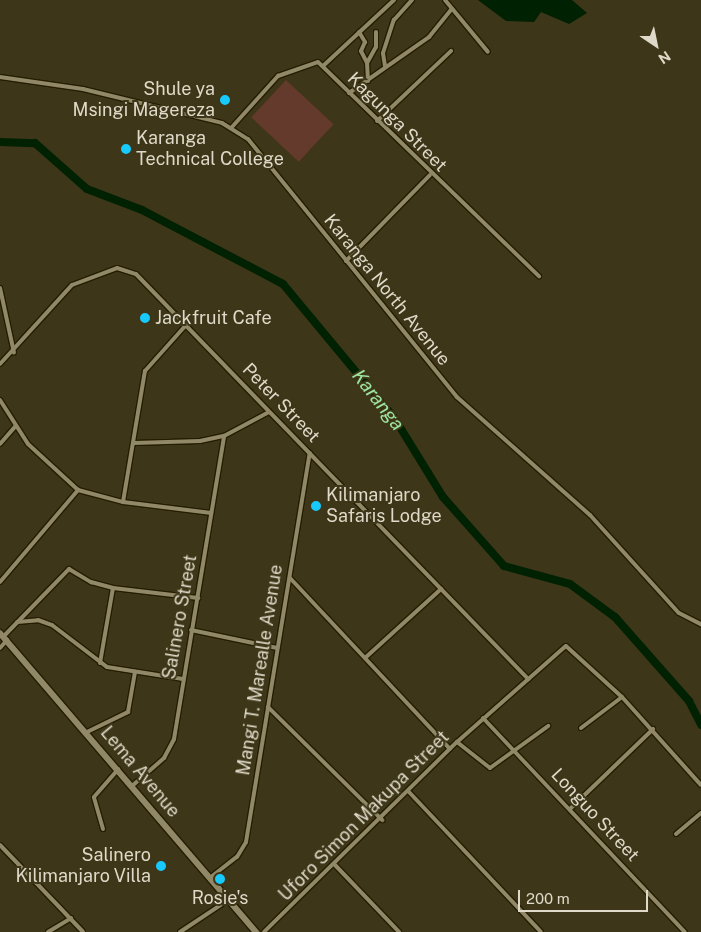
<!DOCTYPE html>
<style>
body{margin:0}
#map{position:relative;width:701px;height:932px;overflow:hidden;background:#3e3618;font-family:"Public Sans",sans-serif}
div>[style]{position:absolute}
.green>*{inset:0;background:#633a2b;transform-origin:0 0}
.water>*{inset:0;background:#002102}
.river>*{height:8px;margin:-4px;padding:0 4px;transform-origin:4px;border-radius:4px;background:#002102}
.roads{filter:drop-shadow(1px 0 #251d01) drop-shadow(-1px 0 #251d01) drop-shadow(0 1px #251d01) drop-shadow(0 -1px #251d01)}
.street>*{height:4px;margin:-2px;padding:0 2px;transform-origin:2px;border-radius:2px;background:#918868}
.secondary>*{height:5.5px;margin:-2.75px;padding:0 2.75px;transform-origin:2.75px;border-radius:2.75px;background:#918868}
.dots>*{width:14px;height:14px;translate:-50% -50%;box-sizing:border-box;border:2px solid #3e3618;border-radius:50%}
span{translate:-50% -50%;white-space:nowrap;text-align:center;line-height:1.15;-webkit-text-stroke:4px #3e3618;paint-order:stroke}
.poi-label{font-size:18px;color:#ded9c8}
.right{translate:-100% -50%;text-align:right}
.left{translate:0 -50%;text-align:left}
.street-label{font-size:18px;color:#ded9c8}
.water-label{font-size:19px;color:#9ce6a0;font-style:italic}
.north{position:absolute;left:631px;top:20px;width:50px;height:50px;-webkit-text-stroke:4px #3e3618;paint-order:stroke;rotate:146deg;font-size:14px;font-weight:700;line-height:20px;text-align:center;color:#ded9c8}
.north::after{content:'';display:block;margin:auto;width:18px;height:22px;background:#ded9c8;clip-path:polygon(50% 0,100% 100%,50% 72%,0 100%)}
.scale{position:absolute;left:518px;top:890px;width:130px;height:22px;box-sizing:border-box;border:2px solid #ded9c8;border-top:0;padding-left:6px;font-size:15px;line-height:18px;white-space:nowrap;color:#ded9c8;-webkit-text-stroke:4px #3e3618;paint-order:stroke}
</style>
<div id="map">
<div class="green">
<i style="left:286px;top:80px;width:65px;height:51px;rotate:43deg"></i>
</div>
<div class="water">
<i style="clip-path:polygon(478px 0,572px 0,587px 13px,569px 24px,541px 12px,534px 22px,506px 21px)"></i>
</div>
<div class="river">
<i style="left:0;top:142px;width:35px;rotate:2deg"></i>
<i style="left:35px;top:143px;width:69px;rotate:41.5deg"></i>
<i style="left:87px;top:189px;width:59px;rotate:20.9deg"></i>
<i style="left:142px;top:210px;width:159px;rotate:27.7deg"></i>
<i style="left:283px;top:284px;width:175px;rotate:50.3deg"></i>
<i style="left:395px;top:419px;width:92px;rotate:58.4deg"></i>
<i style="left:443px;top:497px;width:92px;rotate:48.5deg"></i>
<i style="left:504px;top:566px;width:68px;rotate:15.3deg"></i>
<i style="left:570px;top:584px;width:56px;rotate:36.3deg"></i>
<i style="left:615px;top:617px;width:112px;rotate:48.6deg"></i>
<i style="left:689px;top:701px;width:27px;rotate:63deg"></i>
</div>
<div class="roads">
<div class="street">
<i style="left:445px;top:0;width:67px;rotate:50.4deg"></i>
<i style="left:359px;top:32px;width:12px;rotate:59deg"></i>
<i style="left:365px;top:42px;width:10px;rotate:114deg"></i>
<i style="left:361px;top:51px;width:13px;rotate:63deg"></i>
<i style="left:323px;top:66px;width:97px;rotate:-42.9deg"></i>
<i style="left:385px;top:66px;width:13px;rotate:-99deg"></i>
<i style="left:383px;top:53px;width:35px;rotate:-72deg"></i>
<i style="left:394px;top:20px;width:27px;rotate:-48deg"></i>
<i style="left:0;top:77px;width:84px;rotate:8.2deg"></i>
<i style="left:83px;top:89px;width:143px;rotate:13.7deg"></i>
<i style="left:222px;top:123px;width:31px;rotate:32deg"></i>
<i style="left:248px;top:139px;width:332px;rotate:51deg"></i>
<i style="left:457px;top:397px;width:178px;rotate:41.6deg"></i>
<i style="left:590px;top:515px;width:132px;rotate:47.8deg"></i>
<i style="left:679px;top:613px;width:25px;rotate:27deg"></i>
<i style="left:368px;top:81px;width:18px;rotate:-93deg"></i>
<i style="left:367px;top:63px;width:18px;rotate:-61deg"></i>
<i style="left:376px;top:47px;width:15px;rotate:-90deg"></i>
<i style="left:349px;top:93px;width:98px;rotate:-35deg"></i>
<i style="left:429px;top:37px;width:36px;rotate:-51deg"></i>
<i style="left:377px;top:121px;width:102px;rotate:-43.4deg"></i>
<i style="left:232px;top:127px;width:69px;rotate:-48deg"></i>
<i style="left:278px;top:76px;width:42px;rotate:-19.3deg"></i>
<i style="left:318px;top:62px;width:308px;rotate:44.1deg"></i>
<i style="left:346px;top:261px;width:120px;rotate:-45.7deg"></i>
<i style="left:0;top:288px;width:66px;rotate:77.8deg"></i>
<i style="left:0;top:364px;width:107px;rotate:-47.7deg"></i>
<i style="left:72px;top:285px;width:48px;rotate:-20.7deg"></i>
<i style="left:117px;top:268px;width:20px;rotate:18deg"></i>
<i style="left:136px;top:274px;width:564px;rotate:45.93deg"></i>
<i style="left:0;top:400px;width:52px;rotate:57.5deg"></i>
<i style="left:28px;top:444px;width:68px;rotate:42.6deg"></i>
<i style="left:78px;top:490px;width:47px;rotate:14.9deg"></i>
<i style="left:123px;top:502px;width:89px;rotate:7.1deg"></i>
<i style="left:134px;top:443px;width:66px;rotate:-1.7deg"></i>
<i style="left:200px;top:441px;width:25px;rotate:-12deg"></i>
<i style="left:224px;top:436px;width:51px;rotate:-28.1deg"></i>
<i style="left:0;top:444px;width:23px;rotate:-49deg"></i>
<i style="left:123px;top:502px;width:133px;rotate:-80.5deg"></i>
<i style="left:145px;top:371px;width:62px;rotate:-48.3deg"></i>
<i style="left:290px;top:578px;width:234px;rotate:46.9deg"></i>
<i style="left:0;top:582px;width:121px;rotate:-49.7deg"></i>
<i style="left:17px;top:622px;width:21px;rotate:-5deg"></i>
<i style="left:38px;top:620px;width:15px;rotate:20deg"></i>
<i style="left:52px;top:625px;width:69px;rotate:37.4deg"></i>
<i style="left:107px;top:667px;width:77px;rotate:9deg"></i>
<i style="left:191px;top:630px;width:88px;rotate:11.8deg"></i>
<i style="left:3px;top:637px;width:95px;rotate:-45.9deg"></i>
<i style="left:69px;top:569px;width:26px;rotate:31deg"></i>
<i style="left:91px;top:582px;width:23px;rotate:15deg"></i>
<i style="left:113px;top:588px;width:86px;rotate:6.7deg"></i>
<i style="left:0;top:648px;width:11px;rotate:-49deg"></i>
<i style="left:365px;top:658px;width:103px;rotate:-42.2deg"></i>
<i style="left:100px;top:663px;width:76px;rotate:-80.2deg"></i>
<i style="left:268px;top:707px;width:161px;rotate:44.7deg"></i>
<i style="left:483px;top:718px;width:294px;rotate:46.7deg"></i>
<i style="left:581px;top:728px;width:51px;rotate:-37.1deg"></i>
<i style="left:87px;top:732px;width:46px;rotate:-26deg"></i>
<i style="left:128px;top:712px;width:41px;rotate:-80.1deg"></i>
<i style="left:457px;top:742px;width:42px;rotate:38.2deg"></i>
<i style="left:490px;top:768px;width:72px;rotate:-35.9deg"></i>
<i style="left:132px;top:786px;width:43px;rotate:-41.2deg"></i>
<i style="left:164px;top:758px;width:21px;rotate:-62deg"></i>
<i style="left:174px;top:739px;width:307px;rotate:-80.6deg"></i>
<i style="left:409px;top:792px;width:192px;rotate:46.7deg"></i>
<i style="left:571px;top:808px;width:114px;rotate:-43.9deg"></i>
<i style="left:103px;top:829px;width:33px;rotate:-106deg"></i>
<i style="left:94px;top:797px;width:37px;rotate:-49deg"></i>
<i style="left:676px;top:834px;width:33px;rotate:-40deg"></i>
<i style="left:0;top:845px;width:120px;rotate:46.3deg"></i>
<i style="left:335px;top:865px;width:93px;rotate:46.3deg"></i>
<i style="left:211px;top:877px;width:33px;rotate:-38deg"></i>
<i style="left:237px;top:857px;width:17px;rotate:-59deg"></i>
<i style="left:246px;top:842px;width:394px;rotate:-80.7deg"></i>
<i style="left:48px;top:932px;width:27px;rotate:-31deg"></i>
<i style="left:180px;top:932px;width:58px;rotate:-33.7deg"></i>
<i style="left:264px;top:932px;width:271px;rotate:-44.6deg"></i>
<i style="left:457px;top:742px;width:145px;rotate:-41.4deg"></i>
<i style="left:566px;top:646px;width:76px;rotate:42.3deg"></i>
<i style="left:622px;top:697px;width:118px;rotate:48.1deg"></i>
</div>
<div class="secondary">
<i style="left:0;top:633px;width:394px;rotate:49.4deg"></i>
</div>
</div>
<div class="dots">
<i style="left:225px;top:100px;background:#18cafc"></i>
<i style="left:126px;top:149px;background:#18cafc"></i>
<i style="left:145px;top:318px;background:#18cafc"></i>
<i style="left:316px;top:506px;background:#18cafc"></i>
<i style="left:161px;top:866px;background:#18cafc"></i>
<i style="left:220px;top:879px;background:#18cafc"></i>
</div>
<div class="poi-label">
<span class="right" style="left:215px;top:100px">Shule ya<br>Msingi Magereza</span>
<span class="left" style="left:136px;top:149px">Karanga<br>Technical College</span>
<span class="left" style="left:155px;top:318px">Jackfruit Cafe</span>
<span class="left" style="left:326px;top:506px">Kilimanjaro<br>Safaris Lodge</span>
<span class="right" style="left:151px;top:866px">Salinero<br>Kilimanjaro Villa</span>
<span style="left:220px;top:898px">Rosie's</span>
</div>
<div class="street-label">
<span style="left:397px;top:122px;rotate:45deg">Kagunga Street</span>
<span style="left:387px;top:290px;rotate:51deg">Karanga North Avenue</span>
<span style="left:281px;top:403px;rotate:46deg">Peter Street</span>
<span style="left:180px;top:617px;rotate:-80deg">Salinero Street</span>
<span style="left:260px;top:670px;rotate:-81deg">Mangi T. Marealle Avenue</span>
<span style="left:140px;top:772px;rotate:50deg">Lema Avenue</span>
<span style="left:595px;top:815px;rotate:47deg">Longuo Street</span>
<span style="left:364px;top:816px;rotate:-45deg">Uforo Simon Makupa Street</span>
</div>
<div class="water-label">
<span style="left:378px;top:400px;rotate:52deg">Karanga</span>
</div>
<div class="north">N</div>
<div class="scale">200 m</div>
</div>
